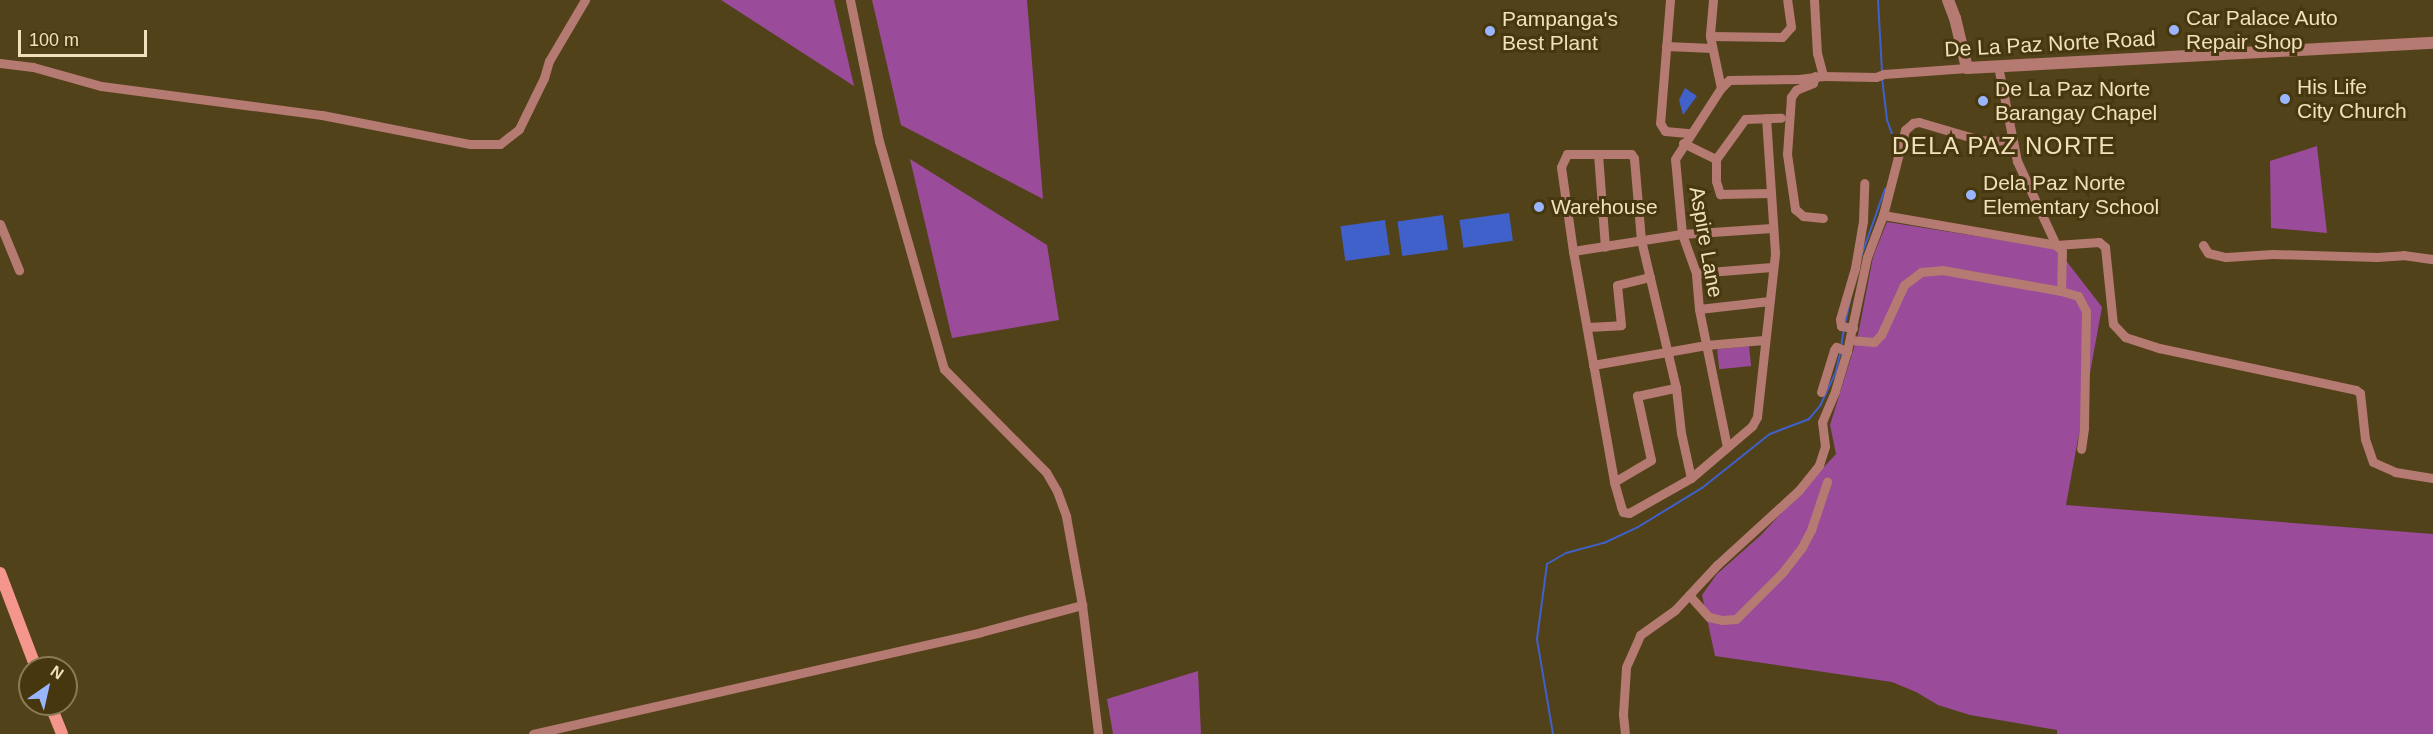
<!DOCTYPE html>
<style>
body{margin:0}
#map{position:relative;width:2433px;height:734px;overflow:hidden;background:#52421a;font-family:Helvetica,sans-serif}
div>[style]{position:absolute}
.green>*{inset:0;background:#9a4b9a;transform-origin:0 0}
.water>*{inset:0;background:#4060ca;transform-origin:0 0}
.stream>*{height:2px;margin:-1px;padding:0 1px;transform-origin:1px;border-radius:1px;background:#4060ca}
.minor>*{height:9px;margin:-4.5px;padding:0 4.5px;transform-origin:4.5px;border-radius:4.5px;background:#b57a72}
.tertiary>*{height:12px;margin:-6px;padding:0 6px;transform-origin:6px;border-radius:6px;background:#b57a72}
.secondary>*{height:12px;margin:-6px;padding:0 6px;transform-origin:6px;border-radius:6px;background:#f4968b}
.dots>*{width:16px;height:16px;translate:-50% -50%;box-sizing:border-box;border:3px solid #47370e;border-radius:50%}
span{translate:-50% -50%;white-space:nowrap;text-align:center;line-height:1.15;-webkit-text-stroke:6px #47370e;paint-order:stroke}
.poi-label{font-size:21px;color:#f0e1bc}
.left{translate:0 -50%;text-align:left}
.street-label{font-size:21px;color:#f0e1bc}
.quarter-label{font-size:24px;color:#f0e1bc;letter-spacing:1.5px}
.north{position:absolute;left:18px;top:656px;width:60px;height:60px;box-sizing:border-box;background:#47370e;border:2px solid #8b7b54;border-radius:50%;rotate:34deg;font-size:16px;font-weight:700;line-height:24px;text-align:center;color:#f0e1bc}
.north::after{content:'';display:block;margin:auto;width:21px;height:27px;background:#99b5fd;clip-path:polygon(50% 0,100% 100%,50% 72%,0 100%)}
.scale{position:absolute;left:18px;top:30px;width:129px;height:27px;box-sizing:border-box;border:3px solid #f0e1bc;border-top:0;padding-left:8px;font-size:18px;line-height:21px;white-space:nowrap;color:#f0e1bc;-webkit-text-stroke:4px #47370e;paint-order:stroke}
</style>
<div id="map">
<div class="green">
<i style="clip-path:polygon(721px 0,834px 0,854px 86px)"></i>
<i style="clip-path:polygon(872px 0,1027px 0,1043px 199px,901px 125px)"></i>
<i style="clip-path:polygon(2317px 146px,2327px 233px,2271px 228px,2270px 161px)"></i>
<i style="clip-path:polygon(910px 159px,1047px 245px,1059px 320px,952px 338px)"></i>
<i style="clip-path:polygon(1887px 222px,2057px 249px,2102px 307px,2066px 505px,2433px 534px,2433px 734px,2057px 734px,2057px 730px,1970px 715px,1938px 705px,1916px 692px,1892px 682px,1715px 656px,1702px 595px,1717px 574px,1761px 535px,1836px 454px,1830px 425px,1858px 335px,1873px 257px)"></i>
<i style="left:1749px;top:346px;width:20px;height:32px;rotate:84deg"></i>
<i style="clip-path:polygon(1198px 671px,1201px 734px,1113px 734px,1107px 699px)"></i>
</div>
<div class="water">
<i style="clip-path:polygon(1685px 88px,1697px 96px,1683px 115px,1679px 100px)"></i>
<i style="left:1509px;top:213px;width:28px;height:50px;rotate:82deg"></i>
<i style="left:1443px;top:215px;width:35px;height:46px;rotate:82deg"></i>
<i style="left:1385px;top:220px;width:35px;height:45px;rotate:82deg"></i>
</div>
<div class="stream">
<i style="left:1878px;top:0;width:72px;rotate:86.8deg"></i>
<i style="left:1882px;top:78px;width:42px;rotate:83.2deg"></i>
<i style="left:1887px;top:120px;width:23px;rotate:70deg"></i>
<i style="left:1895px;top:142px;width:15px;rotate:94deg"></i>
<i style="left:1862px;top:254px;width:69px;rotate:-70.5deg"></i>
<i style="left:1845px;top:324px;width:25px;rotate:-78deg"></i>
<i style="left:1841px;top:347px;width:18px;rotate:-81deg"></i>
<i style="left:1553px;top:734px;width:96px;rotate:-99.6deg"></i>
<i style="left:1537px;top:639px;width:76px;rotate:-82.4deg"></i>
<i style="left:1547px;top:564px;width:22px;rotate:-30deg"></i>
<i style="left:1566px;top:553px;width:39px;rotate:-15deg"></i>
<i style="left:1604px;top:543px;width:38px;rotate:-25deg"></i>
<i style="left:1638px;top:527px;width:75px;rotate:-31.4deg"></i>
<i style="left:1702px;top:488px;width:87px;rotate:-38.5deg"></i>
<i style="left:1770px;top:434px;width:42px;rotate:-21deg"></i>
<i style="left:1809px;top:419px;width:17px;rotate:-50deg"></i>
<i style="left:1820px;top:406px;width:38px;rotate:-65deg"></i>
<i style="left:1836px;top:371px;width:18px;rotate:-77deg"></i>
</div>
<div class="minor">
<i style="left:850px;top:0;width:144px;rotate:78.4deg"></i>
<i style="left:879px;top:141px;width:237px;rotate:74.1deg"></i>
<i style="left:944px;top:369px;width:145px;rotate:45.3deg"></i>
<i style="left:1046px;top:472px;width:22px;rotate:60deg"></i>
<i style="left:1057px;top:491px;width:27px;rotate:70deg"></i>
<i style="left:1066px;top:516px;width:90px;rotate:79.8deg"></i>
<i style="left:1082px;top:605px;width:130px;rotate:82.9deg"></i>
<i style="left:1670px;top:0;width:123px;rotate:94.6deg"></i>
<i style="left:1660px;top:123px;width:9px;rotate:58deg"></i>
<i style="left:1665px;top:131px;width:25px;rotate:5deg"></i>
<i style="left:1713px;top:0;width:36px;rotate:95deg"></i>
<i style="left:1710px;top:36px;width:53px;rotate:78.1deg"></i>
<i style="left:1814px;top:0;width:53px;rotate:86.8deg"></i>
<i style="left:1817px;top:53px;width:24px;rotate:75deg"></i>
<i style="left:1823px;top:76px;width:53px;rotate:1.1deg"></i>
<i style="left:1876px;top:77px;width:9px;rotate:-21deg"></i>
<i style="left:1884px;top:74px;width:83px;rotate:-4.1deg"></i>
<i style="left:1710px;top:36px;width:72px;rotate:0.8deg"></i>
<i style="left:1782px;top:37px;width:13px;rotate:-48deg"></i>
<i style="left:1791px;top:27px;width:27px;rotate:-98deg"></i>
<i style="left:1666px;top:46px;width:46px;rotate:2.5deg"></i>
<i style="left:0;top:63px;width:33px;rotate:7deg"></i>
<i style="left:33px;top:67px;width:71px;rotate:15.6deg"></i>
<i style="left:101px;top:86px;width:223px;rotate:7.5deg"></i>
<i style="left:322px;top:115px;width:151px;rotate:11.1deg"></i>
<i style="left:470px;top:144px;width:30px"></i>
<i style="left:500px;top:144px;width:24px;rotate:-38deg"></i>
<i style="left:519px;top:129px;width:57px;rotate:-63.9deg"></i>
<i style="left:544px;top:78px;width:18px;rotate:-74deg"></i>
<i style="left:549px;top:61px;width:71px;rotate:-59.5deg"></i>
<i style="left:1998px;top:66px;width:97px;rotate:78.7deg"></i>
<i style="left:2017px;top:161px;width:93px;rotate:65.1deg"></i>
<i style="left:2056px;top:245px;width:8px;rotate:45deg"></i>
<i style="left:2062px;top:251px;width:40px;rotate:91.4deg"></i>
<i style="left:2061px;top:291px;width:18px;rotate:16deg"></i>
<i style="left:2078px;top:296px;width:17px;rotate:62deg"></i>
<i style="left:2086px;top:311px;width:117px;rotate:91deg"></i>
<i style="left:2084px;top:428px;width:21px;rotate:98deg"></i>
<i style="left:1815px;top:76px;width:7px;rotate:106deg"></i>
<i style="left:1813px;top:83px;width:18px;rotate:158deg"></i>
<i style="left:1796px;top:90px;width:9px;rotate:126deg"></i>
<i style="left:1791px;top:97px;width:57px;rotate:94deg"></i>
<i style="left:1787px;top:154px;width:56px;rotate:81.7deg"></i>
<i style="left:1795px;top:209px;width:11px;rotate:41deg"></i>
<i style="left:1803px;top:216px;width:20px;rotate:6deg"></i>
<i style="left:1683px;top:143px;width:37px;rotate:26deg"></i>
<i style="left:1716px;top:159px;width:22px;rotate:90deg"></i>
<i style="left:1716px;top:181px;width:14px;rotate:73deg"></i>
<i style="left:1720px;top:194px;width:51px;rotate:-1.1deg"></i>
<i style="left:1598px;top:154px;width:93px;rotate:85.7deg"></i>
<i style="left:1716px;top:159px;width:49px;rotate:-54.1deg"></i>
<i style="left:1745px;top:119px;width:36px;rotate:-2deg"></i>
<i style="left:1883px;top:215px;width:176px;rotate:9.8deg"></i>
<i style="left:2056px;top:245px;width:43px;rotate:-4deg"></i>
<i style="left:2099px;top:242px;width:8px;rotate:40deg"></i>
<i style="left:2105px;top:247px;width:77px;rotate:84.1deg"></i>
<i style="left:2113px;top:324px;width:18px;rotate:47deg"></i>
<i style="left:2125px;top:337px;width:36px;rotate:18deg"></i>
<i style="left:2159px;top:348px;width:201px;rotate:12deg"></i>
<i style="left:2356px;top:390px;width:5px;rotate:37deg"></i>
<i style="left:2360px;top:393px;width:46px;rotate:83.8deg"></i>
<i style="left:2365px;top:439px;width:24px;rotate:71deg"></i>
<i style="left:2373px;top:462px;width:24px;rotate:24deg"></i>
<i style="left:2395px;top:472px;width:38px;rotate:9deg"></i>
<i style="left:0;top:224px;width:50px;rotate:67.6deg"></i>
<i style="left:2203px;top:245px;width:9px;rotate:58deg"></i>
<i style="left:2208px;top:253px;width:18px;rotate:13deg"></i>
<i style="left:2226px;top:257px;width:47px;rotate:-3.7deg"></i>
<i style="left:2273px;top:254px;width:104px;rotate:1.7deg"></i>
<i style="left:2377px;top:257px;width:26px;rotate:-4deg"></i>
<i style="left:2403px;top:255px;width:30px;rotate:8deg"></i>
<i style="left:1573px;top:251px;width:110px;rotate:-8.9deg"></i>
<i style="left:1682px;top:234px;width:90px;rotate:-3.8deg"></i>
<i style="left:1696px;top:273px;width:76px;rotate:-4.5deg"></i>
<i style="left:1699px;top:309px;width:71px;rotate:-6.4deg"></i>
<i style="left:1588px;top:327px;width:33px;rotate:-3deg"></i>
<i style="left:1621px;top:325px;width:40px;rotate:-95.7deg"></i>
<i style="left:1617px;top:285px;width:34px;rotate:-14deg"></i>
<i style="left:1853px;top:328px;width:12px;rotate:-171deg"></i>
<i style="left:1841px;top:326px;width:7px;rotate:-98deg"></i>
<i style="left:1840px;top:319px;width:53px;rotate:-73.6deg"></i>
<i style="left:1855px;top:268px;width:48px;rotate:-80.3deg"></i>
<i style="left:1863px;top:221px;width:38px;rotate:-88deg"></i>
<i style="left:1850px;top:340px;width:24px;rotate:5deg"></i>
<i style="left:1874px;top:342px;width:10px;rotate:-45deg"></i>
<i style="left:1881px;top:335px;width:55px;rotate:-65.3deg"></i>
<i style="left:1904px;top:285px;width:21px;rotate:-37deg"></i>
<i style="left:1921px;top:272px;width:21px;rotate:-5deg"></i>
<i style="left:1942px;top:270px;width:121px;rotate:10deg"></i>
<i style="left:1593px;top:365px;width:115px;rotate:-10deg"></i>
<i style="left:1706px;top:345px;width:58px;rotate:-4.9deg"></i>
<i style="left:1676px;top:388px;width:45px;rotate:83.7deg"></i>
<i style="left:1681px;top:433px;width:46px;rotate:77.5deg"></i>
<i style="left:1691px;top:478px;width:80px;rotate:-40.4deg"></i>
<i style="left:1752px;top:426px;width:10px;rotate:-61deg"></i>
<i style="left:1757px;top:417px;width:165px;rotate:-83.7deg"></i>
<i style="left:1775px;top:253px;width:135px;rotate:-93.8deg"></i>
<i style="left:1821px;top:392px;width:44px;rotate:-72.8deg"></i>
<i style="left:1834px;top:350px;width:4px;rotate:-56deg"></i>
<i style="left:1836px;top:347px;width:12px;rotate:20deg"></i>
<i style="left:1727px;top:447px;width:141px;rotate:-101.5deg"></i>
<i style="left:1699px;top:309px;width:36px;rotate:-95deg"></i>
<i style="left:1696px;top:273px;width:41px;rotate:-109.7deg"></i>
<i style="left:1682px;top:234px;width:75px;rotate:-95.3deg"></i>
<i style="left:1675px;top:159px;width:85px;rotate:-57.1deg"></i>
<i style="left:1721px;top:88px;width:11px;rotate:-45deg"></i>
<i style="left:1729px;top:80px;width:70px;rotate:-0.8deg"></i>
<i style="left:1799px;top:79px;width:24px;rotate:-7deg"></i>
<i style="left:1614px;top:482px;width:43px;rotate:-30.7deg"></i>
<i style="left:1651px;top:460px;width:66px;rotate:-102.3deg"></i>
<i style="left:1637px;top:396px;width:40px;rotate:-12deg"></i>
<i style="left:1676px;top:388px;width:152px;rotate:-103.3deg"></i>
<i style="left:1641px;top:240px;width:82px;rotate:-94.9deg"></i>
<i style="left:1634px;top:158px;width:5px;rotate:-127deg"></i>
<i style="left:1631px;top:154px;width:64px;rotate:180deg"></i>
<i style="left:1567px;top:154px;width:14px;rotate:115deg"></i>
<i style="left:1561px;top:167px;width:85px;rotate:81.9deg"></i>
<i style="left:1573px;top:251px;width:235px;rotate:79.9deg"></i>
<i style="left:1614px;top:482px;width:26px;rotate:74deg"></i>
<i style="left:1621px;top:507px;width:5px;rotate:68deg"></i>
<i style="left:1623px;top:512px;width:6px;rotate:9deg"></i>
<i style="left:1629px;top:513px;width:71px;rotate:-29.4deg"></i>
<i style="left:1689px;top:595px;width:30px;rotate:48deg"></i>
<i style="left:1709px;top:617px;width:13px;rotate:13deg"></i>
<i style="left:1722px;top:620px;width:14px;rotate:-4deg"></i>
<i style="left:1736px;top:619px;width:65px;rotate:-45deg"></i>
<i style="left:1782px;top:573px;width:33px;rotate:-52deg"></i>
<i style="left:1802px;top:547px;width:19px;rotate:-62deg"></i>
<i style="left:1811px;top:530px;width:51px;rotate:-71.6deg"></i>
<i style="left:533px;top:734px;width:459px;rotate:-12.8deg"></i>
<i style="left:981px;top:632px;width:105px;rotate:-15deg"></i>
<i style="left:1625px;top:734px;width:20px;rotate:-96deg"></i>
<i style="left:1623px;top:714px;width:47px;rotate:-86.3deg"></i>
<i style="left:1626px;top:667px;width:35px;rotate:-66deg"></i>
<i style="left:1640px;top:635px;width:43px;rotate:-35.5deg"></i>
<i style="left:1675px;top:610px;width:62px;rotate:-47deg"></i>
<i style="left:1717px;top:565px;width:111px;rotate:-42.4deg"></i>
<i style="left:1799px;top:490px;width:32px;rotate:-51deg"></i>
<i style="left:1819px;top:465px;width:20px;rotate:-72deg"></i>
<i style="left:1825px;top:446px;width:24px;rotate:-97deg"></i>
<i style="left:1822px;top:422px;width:34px;rotate:-67deg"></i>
<i style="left:1835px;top:391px;width:42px;rotate:-73.3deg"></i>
<i style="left:1847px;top:351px;width:96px;rotate:-78deg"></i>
<i style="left:1867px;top:257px;width:45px;rotate:-69.1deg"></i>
<i style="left:1883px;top:215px;width:88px;rotate:-75.5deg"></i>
<i style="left:1905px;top:130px;width:11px;rotate:-41deg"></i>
<i style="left:1913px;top:123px;width:6px;rotate:-9deg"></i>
<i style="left:1919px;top:122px;width:64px;rotate:16.4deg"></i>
<i style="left:1980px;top:140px;width:17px;rotate:3deg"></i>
<i style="left:1997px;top:141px;width:15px;rotate:-11deg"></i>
</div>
<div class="tertiary">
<i style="left:1948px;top:0;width:19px;rotate:69deg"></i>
<i style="left:1955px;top:18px;width:51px;rotate:76.5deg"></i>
<i style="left:1967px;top:68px;width:467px;rotate:-3.1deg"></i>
</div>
<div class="secondary">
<i style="left:0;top:573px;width:102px;rotate:69.2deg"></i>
<i style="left:50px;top:704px;width:32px;rotate:68deg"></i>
</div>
<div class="dots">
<i style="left:2174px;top:30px;background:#99b5fd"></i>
<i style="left:1490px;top:31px;background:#99b5fd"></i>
<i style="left:2285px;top:99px;background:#99b5fd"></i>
<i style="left:1983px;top:101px;background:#99b5fd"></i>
<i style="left:1971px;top:195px;background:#99b5fd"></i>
<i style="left:1539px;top:207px;background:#99b5fd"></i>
</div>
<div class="poi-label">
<span class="left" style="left:2186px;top:30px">Car Palace Auto<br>Repair Shop</span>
<span class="left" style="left:1502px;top:31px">Pampanga's<br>Best Plant</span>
<span class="left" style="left:2297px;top:99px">His Life<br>City Church</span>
<span class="left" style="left:1995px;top:101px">De La Paz Norte<br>Barangay Chapel</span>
<span class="left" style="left:1983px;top:195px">Dela Paz Norte<br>Elementary School</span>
<span class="left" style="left:1551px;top:207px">Warehouse</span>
</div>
<div class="street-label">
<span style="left:2050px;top:44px;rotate:-3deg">De La Paz Norte Road</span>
<span style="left:1706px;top:242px;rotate:80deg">Aspire Lane</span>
</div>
<div class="quarter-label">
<span style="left:2004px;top:146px">DELA PAZ NORTE</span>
</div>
<div class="north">N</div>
<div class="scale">100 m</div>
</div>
